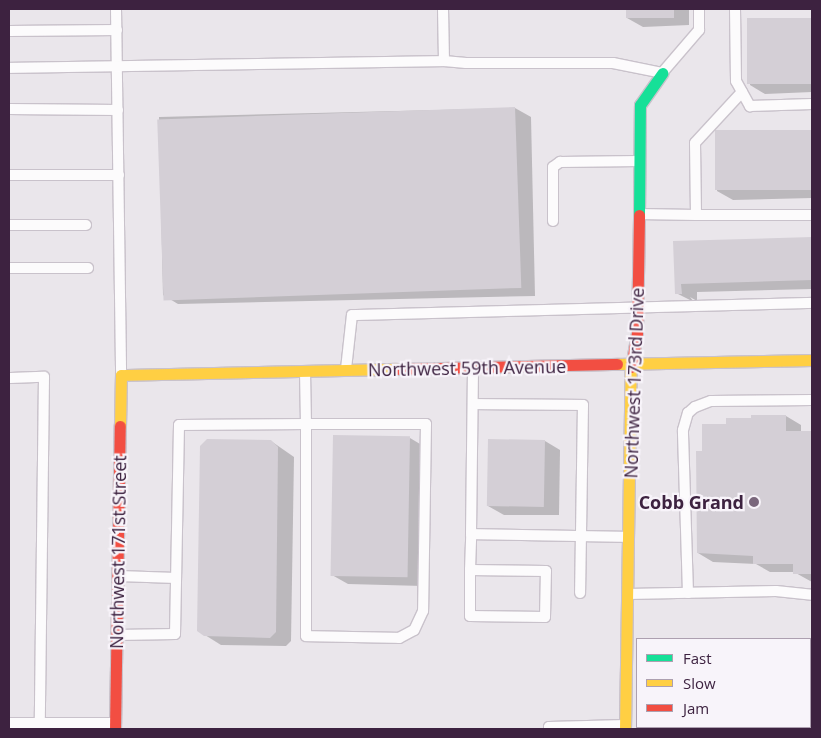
<!DOCTYPE html>
<style>
body{margin:0}
#map{position:relative;width:821px;height:738px;overflow:hidden;background:#eae6eb;font-family:"Open Sans",sans-serif}
div>[style]{position:absolute}
.shadow>*{inset:0;background:#0003}
.building>*{inset:0;background:#d4cfd6;transform-origin:0 0}
.roads{filter:drop-shadow(1px 0 #c9c2cb) drop-shadow(-1px 0 #c9c2cb) drop-shadow(0 1px #c9c2cb) drop-shadow(0 -1px #c9c2cb)}
.lane>*{height:10px;margin:-5px;padding:0 5px;transform-origin:5px;border-radius:5px;background:#fcfbfc}
.fast>*{height:11px;margin:-5.5px;padding:0 5.5px;transform-origin:5.5px;border-radius:5.5px;background:#16e098}
.slow>*{height:11px;margin:-5.5px;padding:0 5.5px;transform-origin:5.5px;border-radius:5.5px;background:#ffcf43}
.jam>*{height:11px;margin:-5.5px;padding:0 5.5px;transform-origin:5.5px;border-radius:5.5px;background:#f24e42}
.dots>*{width:14px;height:14px;translate:-50% -50%;box-sizing:border-box;border:2px solid #f8f4fa;border-radius:50%}
span{translate:-50% -50%;white-space:nowrap;text-align:center;line-height:1.15;-webkit-text-stroke:4.5px #f8f4fa;paint-order:stroke}
.street-label{font-size:18px;color:#3d2240}
.poi-label{font-size:18px;color:#3d2240;font-weight:700}
.right{translate:-100% -50%;text-align:right}
.frame{position:absolute;inset:0;border:10px solid #3d2240;pointer-events:none}
.legend{position:absolute;left:636px;top:638px;width:175px;height:90px;box-sizing:border-box;background:#f8f4fa;border:1px solid #ada0b0;margin:0;padding:6px 9px;list-style:none;font-size:15px;color:#3d2240}
.legend li{display:flex;align-items:center;gap:10px;height:25px}
.legend b{width:25px;border:1px solid #ada0b0}
</style>
<div id="map">
<div class="shadow">
<i style="clip-path:polygon(627px 9px,689px 9px,689px 25px,643px 27px,627px 18px)"></i>
<i style="clip-path:polygon(812px 20px,812px 92px,765px 94px,750px 85px,748px 21px)"></i>
<i style="clip-path:polygon(515px 108px,531px 117px,535px 296px,178px 304px,163px 295px,159px 117px)"></i>
<i style="clip-path:polygon(812px 132px,812px 198px,733px 200px,717px 191px,716px 134px)"></i>
<i style="clip-path:polygon(812px 238px,812px 289px,697px 292px,697px 301px,690px 297px,694px 302px,676px 293px,675px 242px)"></i>
<i style="clip-path:polygon(786px 416px,801px 425px,801px 432px,812px 432px,812px 582px,794px 572px,770px 572px,756px 564px,713px 562px,698px 553px,704px 452px,727px 425px)"></i>
<i style="clip-path:polygon(410px 438px,425px 447px,423px 586px,348px 584px,332px 575px)"></i>
<i style="clip-path:polygon(271px 441px,294px 457px,291px 641px,286px 646px,221px 645px,205px 635px)"></i>
<i style="clip-path:polygon(545px 441px,560px 450px,559px 515px,504px 515px,488px 506px)"></i>
</div>
<div class="building">
<i style="left:626px;top:9px;width:48px;height:9px"></i>
<i style="left:812px;top:18px;width:66px;height:65px;rotate:90deg"></i>
<i style="left:515px;top:107px;width:181px;height:358px;rotate:88deg"></i>
<i style="left:812px;top:130px;width:60px;height:97px;rotate:90deg"></i>
<i style="clip-path:polygon(812px 237px,812px 280px,681px 284px,682px 294px,675px 294px,673px 241px)"></i>
<i style="clip-path:polygon(751px 415px,786px 415px,786px 431px,812px 431px,812px 574px,793px 574px,793px 564px,753px 564px,753px 556px,697px 553px,696px 451px,702px 451px,702px 424px,726px 424px,726px 418px,751px 418px)"></i>
<i style="left:333px;top:435px;width:77px;height:141px;rotate:1deg"></i>
<i style="clip-path:polygon(207px 439px,271px 440px,278px 447px,276px 632px,270px 638px,204px 636px,197px 631px,200px 446px)"></i>
<i style="left:488px;top:439px;width:57px;height:67px;rotate:1deg"></i>
</div>
<div class="roads">
<div class="lane">
<i style="left:116px;top:9px;width:365px;rotate:89.2deg"></i>
<i style="left:735px;top:9px;width:72px;rotate:89.2deg"></i>
<i style="left:736px;top:81px;width:29px;rotate:61deg"></i>
<i style="left:750px;top:106px;width:62px;rotate:-1.8deg"></i>
<i style="left:9px;top:31px;width:108px;rotate:-0.5deg"></i>
<i style="left:444px;top:61px;width:22px;rotate:5deg"></i>
<i style="left:466px;top:63px;width:147px"></i>
<i style="left:613px;top:63px;width:50px;rotate:11.5deg"></i>
<i style="left:662px;top:73px;width:57px;rotate:-49.3deg"></i>
<i style="left:699px;top:30px;width:21px;rotate:-90deg"></i>
<i style="left:9px;top:68px;width:435px;rotate:-0.9deg"></i>
<i style="left:444px;top:61px;width:52px;rotate:-91.1deg"></i>
<i style="left:742px;top:92px;width:69px;rotate:132.7deg"></i>
<i style="left:695px;top:143px;width:72px;rotate:89.2deg"></i>
<i style="left:696px;top:215px;width:116px"></i>
<i style="left:9px;top:109px;width:109px;rotate:0.5deg"></i>
<i style="left:9px;top:175px;width:110px"></i>
<i style="left:639px;top:214px;width:57px;rotate:1deg"></i>
<i style="left:553px;top:221px;width:54px;rotate:-90deg"></i>
<i style="left:553px;top:167px;width:9px;rotate:-36deg"></i>
<i style="left:560px;top:162px;width:79px;rotate:-0.7deg"></i>
<i style="left:9px;top:225px;width:77px"></i>
<i style="left:9px;top:268px;width:79px"></i>
<i style="left:346px;top:369px;width:54px;rotate:-83.7deg"></i>
<i style="left:352px;top:315px;width:460px;rotate:-1.5deg"></i>
<i style="left:473px;top:369px;width:165px;rotate:90.7deg"></i>
<i style="left:471px;top:534px;width:157px;rotate:1.1deg"></i>
<i style="left:9px;top:378px;width:35px;rotate:-2deg"></i>
<i style="left:44px;top:377px;width:346px;rotate:90.7deg"></i>
<i style="left:473px;top:404px;width:110px;rotate:0.5deg"></i>
<i style="left:583px;top:405px;width:188px;rotate:90.9deg"></i>
<i style="left:470px;top:570px;width:46px;rotate:90deg"></i>
<i style="left:470px;top:616px;width:75px;rotate:0.8deg"></i>
<i style="left:545px;top:617px;width:46px;rotate:-88.8deg"></i>
<i style="left:546px;top:571px;width:76px;rotate:-179.2deg"></i>
<i style="left:470px;top:570px;width:36px;rotate:-88deg"></i>
<i style="left:119px;top:576px;width:57px;rotate:2deg"></i>
<i style="left:688px;top:593px;width:163px;rotate:-91.8deg"></i>
<i style="left:683px;top:430px;width:18px;rotate:-74deg"></i>
<i style="left:688px;top:413px;width:9px;rotate:-41deg"></i>
<i style="left:695px;top:407px;width:17px;rotate:-21deg"></i>
<i style="left:711px;top:401px;width:101px;rotate:-0.6deg"></i>
<i style="left:628px;top:594px;width:148px;rotate:-1.2deg"></i>
<i style="left:776px;top:591px;width:36px;rotate:6deg"></i>
<i style="left:117px;top:635px;width:58px;rotate:-1deg"></i>
<i style="left:175px;top:634px;width:209px;rotate:-88.9deg"></i>
<i style="left:179px;top:425px;width:127px;rotate:-0.5deg"></i>
<i style="left:306px;top:424px;width:120px"></i>
<i style="left:426px;top:424px;width:187px;rotate:90.9deg"></i>
<i style="left:423px;top:611px;width:21px;rotate:115deg"></i>
<i style="left:414px;top:630px;width:17px;rotate:152deg"></i>
<i style="left:399px;top:638px;width:93px;rotate:-178.8deg"></i>
<i style="left:306px;top:636px;width:212px;rotate:-90deg"></i>
<i style="left:306px;top:424px;width:52px;rotate:-91.1deg"></i>
<i style="left:9px;top:723px;width:105px"></i>
<i style="left:549px;top:729px;width:2px;rotate:-90deg"></i>
<i style="left:549px;top:727px;width:76px;rotate:-1.5deg"></i>
</div>
<div class="fast">
<i style="left:639px;top:215px;width:110px;rotate:-89.5deg"></i>
<i style="left:640px;top:105px;width:39px;rotate:-55deg"></i>
</div>
<div class="slow">
<i style="left:617px;top:364px;width:195px;rotate:-1.2deg"></i>
<i style="left:120px;top:426px;width:51px;rotate:-88.9deg"></i>
<i style="left:121px;top:375px;width:274px;rotate:-1.3deg"></i>
<i style="left:625px;top:729px;width:362px;rotate:-89.1deg"></i>
</div>
<div class="jam">
<i style="left:631px;top:367px;width:35px;rotate:-80deg"></i>
<i style="left:637px;top:333px;width:118px;rotate:-89deg"></i>
<i style="left:395px;top:369px;width:222px;rotate:-1.3deg"></i>
<i style="left:115px;top:729px;width:303px;rotate:-89.1deg"></i>
</div>
</div>
<div class="dots">
<i style="left:754px;top:502px;background:#7a677c"></i>
</div>
<div class="street-label">
<span style="left:467px;top:368px;rotate:-1deg">Northwest 59th Avenue</span>
<span style="left:634px;top:383px;rotate:-88deg">Northwest 173rd Drive</span>
<span style="left:118px;top:552px;rotate:-89deg">Northwest 171st Street</span>
</div>
<div class="poi-label">
<span class="right" style="left:744px;top:502px">Cobb Grand</span>
</div>
<div class="frame"></div>
<ul class="legend">
<li><b style="height:6px;background:#16e098"></b>Fast</li>
<li><b style="height:6px;background:#ffcf43"></b>Slow</li>
<li><b style="height:6px;background:#f24e42"></b>Jam</li>
</ul>
</div>
